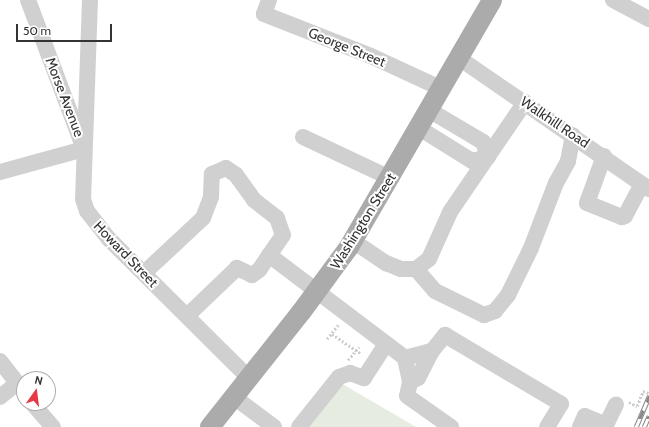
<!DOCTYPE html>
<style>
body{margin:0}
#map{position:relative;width:649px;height:427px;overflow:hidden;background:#fff;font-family:Cabin,sans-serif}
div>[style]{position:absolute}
.green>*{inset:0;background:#e6ecdf}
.path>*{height:2.5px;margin-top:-1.25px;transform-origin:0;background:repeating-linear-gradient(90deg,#cdcdcd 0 2px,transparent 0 4px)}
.minor>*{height:16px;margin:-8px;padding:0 8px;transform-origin:8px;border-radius:8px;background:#d0d0d0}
.major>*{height:20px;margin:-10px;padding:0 10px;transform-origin:10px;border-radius:10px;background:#ababab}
.rail>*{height:4.5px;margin-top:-2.25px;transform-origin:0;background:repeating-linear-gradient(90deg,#fff 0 9px,#888 0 18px);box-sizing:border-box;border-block:1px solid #888}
span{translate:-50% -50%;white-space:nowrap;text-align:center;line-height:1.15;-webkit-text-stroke:4px #fff;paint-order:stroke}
.street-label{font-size:14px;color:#333}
.north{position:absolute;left:16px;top:371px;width:40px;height:40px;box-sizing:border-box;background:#fff;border:1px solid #adadad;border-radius:50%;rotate:14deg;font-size:11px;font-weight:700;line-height:16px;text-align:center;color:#333}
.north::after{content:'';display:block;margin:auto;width:14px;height:18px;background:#e63946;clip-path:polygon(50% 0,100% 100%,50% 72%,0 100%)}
.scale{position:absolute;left:16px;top:24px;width:96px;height:18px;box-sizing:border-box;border:2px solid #333;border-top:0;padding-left:5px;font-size:12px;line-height:14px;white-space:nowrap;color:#333;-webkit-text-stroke:3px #fff;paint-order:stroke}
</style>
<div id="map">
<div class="green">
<i style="clip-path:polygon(339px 382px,416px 427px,303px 427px)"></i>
</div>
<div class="path">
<i style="left:332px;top:334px;width:34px;rotate:34deg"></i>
<i style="left:327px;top:339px;width:18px;rotate:-52deg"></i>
<i style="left:348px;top:360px;width:17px;rotate:-50deg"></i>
<i style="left:629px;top:402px;width:9px;rotate:27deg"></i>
<i style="left:637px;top:406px;width:16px;rotate:-68deg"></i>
<i style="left:643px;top:391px;width:6px;rotate:18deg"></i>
</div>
<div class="minor">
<i style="left:90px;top:0;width:199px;rotate:92deg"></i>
<i style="left:83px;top:199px;width:13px;rotate:72deg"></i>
<i style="left:87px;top:211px;width:36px;rotate:52deg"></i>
<i style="left:109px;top:239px;width:197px;rotate:44.8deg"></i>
<i style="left:269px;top:0;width:15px;rotate:110deg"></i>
<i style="left:264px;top:14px;width:115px;rotate:21.4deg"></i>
<i style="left:371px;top:56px;width:78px;rotate:24.9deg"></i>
<i style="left:613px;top:0;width:41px;rotate:27.8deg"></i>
<i style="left:459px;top:58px;width:231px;rotate:34.6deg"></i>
<i style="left:419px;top:128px;width:62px;rotate:31.9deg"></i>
<i style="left:472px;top:161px;width:16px;rotate:-14deg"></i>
<i style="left:488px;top:157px;width:16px;rotate:-108deg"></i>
<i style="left:483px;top:142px;width:63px;rotate:-149.3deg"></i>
<i style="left:303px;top:137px;width:96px;rotate:25.2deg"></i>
<i style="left:604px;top:156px;width:50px;rotate:109.9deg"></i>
<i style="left:587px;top:203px;width:38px;rotate:22deg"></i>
<i style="left:622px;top:217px;width:3px;rotate:-18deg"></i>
<i style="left:625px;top:216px;width:36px;rotate:-62deg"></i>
<i style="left:0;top:172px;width:87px;rotate:-15.3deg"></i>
<i style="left:84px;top:149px;width:159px;rotate:-110.6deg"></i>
<i style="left:353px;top:241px;width:40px;rotate:34deg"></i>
<i style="left:386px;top:263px;width:16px;rotate:22deg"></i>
<i style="left:401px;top:269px;width:15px"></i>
<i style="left:416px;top:269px;width:16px;rotate:-38deg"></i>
<i style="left:429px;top:259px;width:51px;rotate:-65.9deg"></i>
<i style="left:450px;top:212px;width:133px;rotate:-55.7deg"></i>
<i style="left:269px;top:255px;width:171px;rotate:37.1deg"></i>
<i style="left:405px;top:358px;width:25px;rotate:78deg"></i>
<i style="left:410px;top:382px;width:14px;rotate:102deg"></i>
<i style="left:407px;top:396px;width:54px;rotate:35.2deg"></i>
<i style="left:416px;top:269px;width:29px;rotate:49deg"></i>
<i style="left:435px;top:291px;width:55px;rotate:26.1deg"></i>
<i style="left:484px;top:315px;width:12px;rotate:-20deg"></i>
<i style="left:495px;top:311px;width:21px;rotate:-51deg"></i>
<i style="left:508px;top:295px;width:52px;rotate:-63.9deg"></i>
<i style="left:531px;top:248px;width:70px;rotate:-69deg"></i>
<i style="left:556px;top:183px;width:25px;rotate:-61deg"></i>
<i style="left:568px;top:161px;width:26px;rotate:-79deg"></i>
<i style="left:144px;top:273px;width:81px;rotate:-43deg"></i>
<i style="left:203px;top:218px;width:22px;rotate:-69deg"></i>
<i style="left:211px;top:197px;width:23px;rotate:-88deg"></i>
<i style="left:212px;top:174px;width:15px;rotate:-23deg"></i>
<i style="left:226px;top:168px;width:12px;rotate:35deg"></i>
<i style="left:236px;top:175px;width:31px;rotate:54deg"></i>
<i style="left:254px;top:200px;width:29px;rotate:38deg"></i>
<i style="left:277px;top:218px;width:18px;rotate:71deg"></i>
<i style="left:283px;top:235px;width:42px;rotate:124.4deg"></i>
<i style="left:259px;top:270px;width:9px;rotate:144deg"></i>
<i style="left:252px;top:275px;width:17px;rotate:-155deg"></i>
<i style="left:237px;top:268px;width:69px;rotate:136.2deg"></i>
<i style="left:405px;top:358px;width:28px;rotate:-15deg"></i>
<i style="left:432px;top:351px;width:21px;rotate:-51deg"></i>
<i style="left:445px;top:335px;width:135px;rotate:30.7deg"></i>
<i style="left:561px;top:404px;width:27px;rotate:121deg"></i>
<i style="left:0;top:361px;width:39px;rotate:52deg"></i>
<i style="left:410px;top:382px;width:9px;rotate:-27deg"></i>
<i style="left:418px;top:378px;width:30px;rotate:-63deg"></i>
<i style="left:0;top:397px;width:22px;rotate:-39deg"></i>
<i style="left:234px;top:397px;width:50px;rotate:36.9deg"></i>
<i style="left:32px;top:403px;width:32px;rotate:49deg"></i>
<i style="left:299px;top:427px;width:64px;rotate:-51.3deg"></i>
<i style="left:339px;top:377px;width:12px;rotate:-20deg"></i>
<i style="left:350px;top:373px;width:15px;rotate:20deg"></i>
<i style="left:364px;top:378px;width:40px;rotate:-57.1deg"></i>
<i style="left:580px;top:427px;width:12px;rotate:-66deg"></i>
<i style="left:585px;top:416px;width:23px;rotate:23deg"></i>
<i style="left:605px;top:427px;width:25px;rotate:-64deg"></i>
</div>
<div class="major">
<i style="left:210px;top:427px;width:148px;rotate:-51.6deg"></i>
<i style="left:302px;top:311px;width:79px;rotate:-53.7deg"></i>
<i style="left:349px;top:247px;width:285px;rotate:-59.9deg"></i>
</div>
<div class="rail">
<i style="left:636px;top:427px;width:34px;rotate:-67deg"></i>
<i style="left:644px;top:427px;width:12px;rotate:-66deg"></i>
</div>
<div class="street-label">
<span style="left:347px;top:47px;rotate:22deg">George Street</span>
<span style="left:65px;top:97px;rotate:69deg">Morse Avenue</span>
<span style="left:555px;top:122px;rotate:34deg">Walkhill Road</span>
<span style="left:363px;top:221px;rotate:-58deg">Washington Street</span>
<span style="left:126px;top:254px;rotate:46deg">Howard Street</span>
</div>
<div class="north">N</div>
<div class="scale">50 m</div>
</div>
